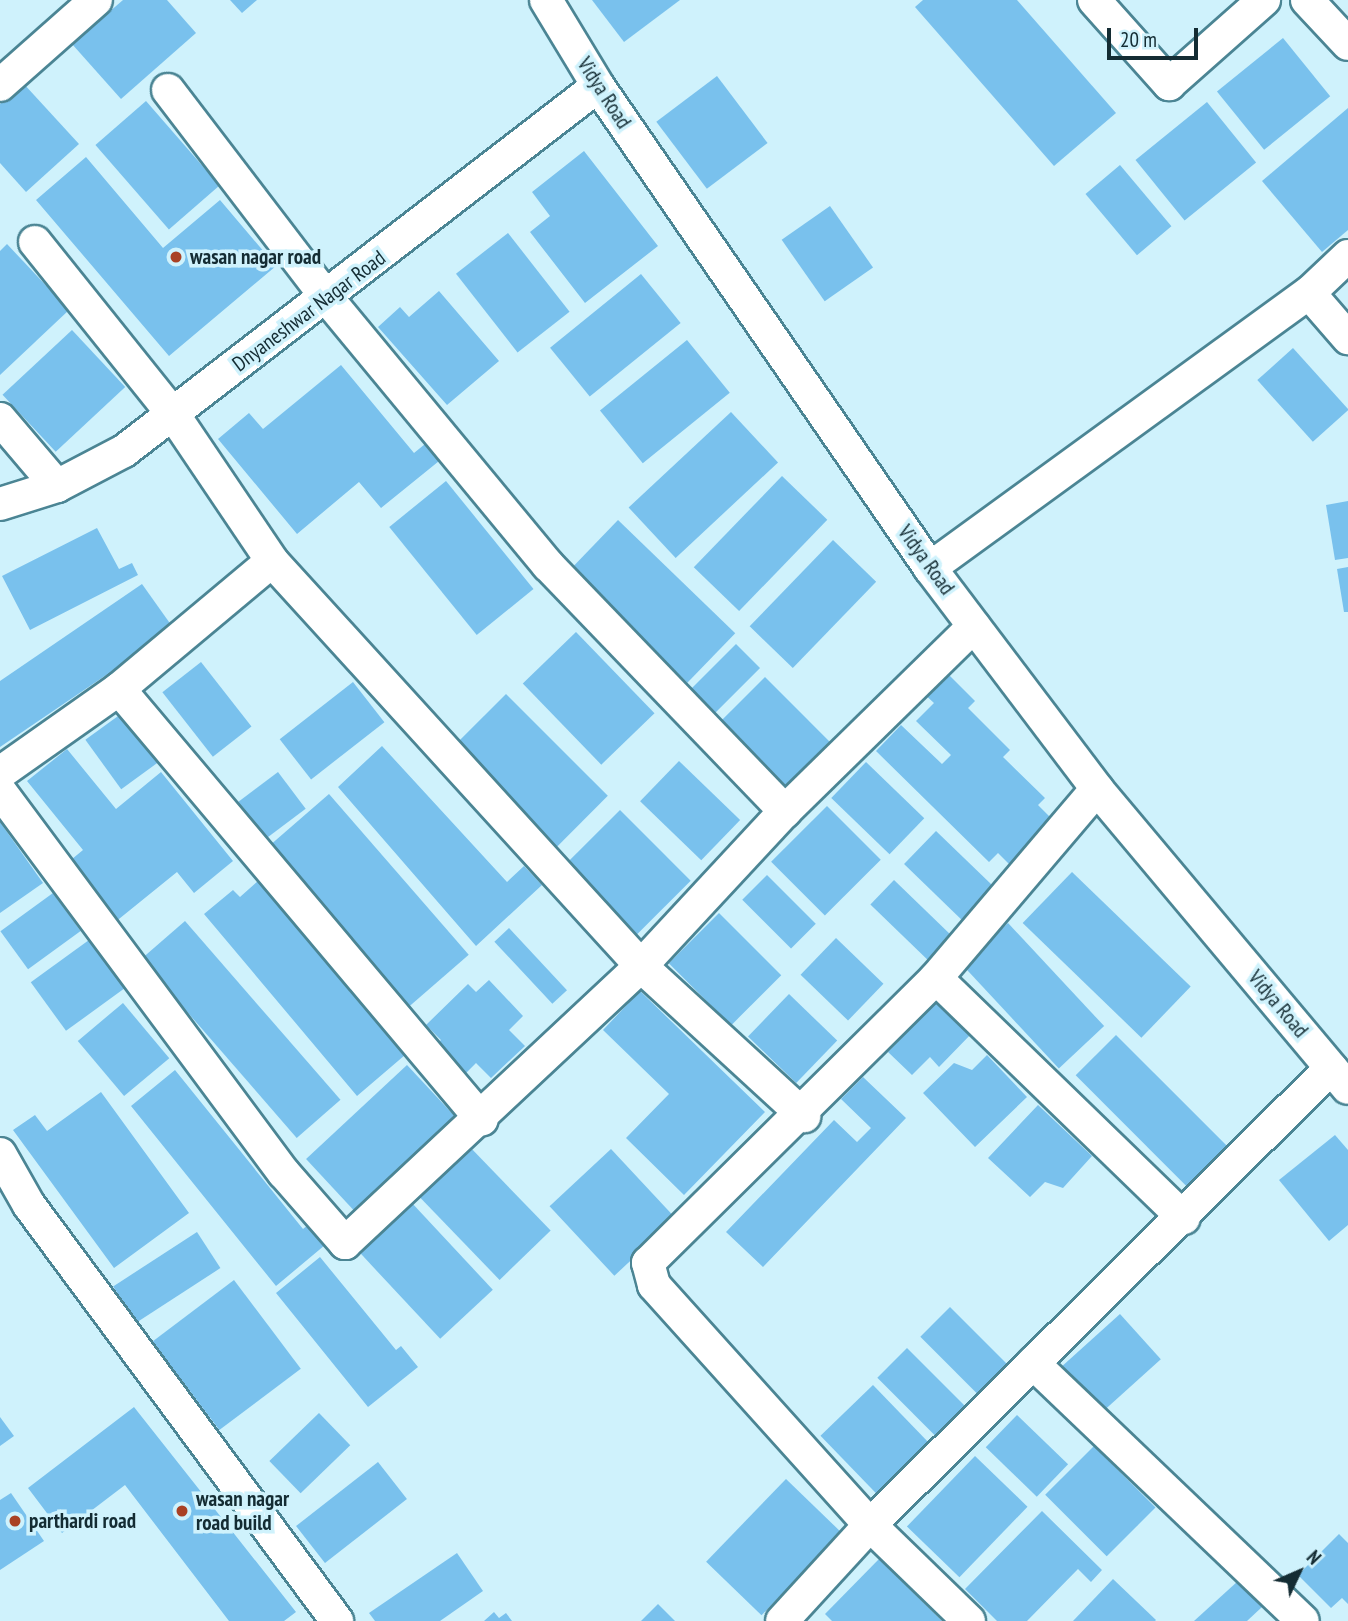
<!DOCTYPE html>
<style>
body{margin:0}
#map{position:relative;width:1348px;height:1621px;overflow:hidden;background:#cff2fc;font-family:"PT Sans Narrow",sans-serif}
div>[style]{position:absolute}
.building>*{inset:0;background:#79c1ed;transform-origin:0 0}
.roads{filter:drop-shadow(2px 0 #4b8594) drop-shadow(-2px 0 #4b8594) drop-shadow(0 2px #4b8594) drop-shadow(0 -2px #4b8594)}
.minor>*{height:32px;margin:-16px;padding:0 16px;transform-origin:16px;border-radius:16px;background:#fff}
.dots>*{width:19px;height:19px;translate:-50% -50%;box-sizing:border-box;border:4px solid #cff2fc;border-radius:50%}
span{translate:-50% -50%;white-space:nowrap;text-align:center;line-height:1.15;-webkit-text-stroke:7px #cff2fc;paint-order:stroke}
.street-label{font-size:21px;color:#142c33}
.poi-label{font-size:21px;color:#142c33;font-weight:700}
.left{translate:0 -50%;text-align:left}
.north{position:absolute;left:1264px;top:1537px;width:70px;height:70px;-webkit-text-stroke:5px #cff2fc;paint-order:stroke;rotate:46deg;font-size:19px;font-weight:700;line-height:28px;text-align:center;color:#142c33}
.north::after{content:'';display:block;margin:auto;width:24px;height:32px;background:#142c33;clip-path:polygon(50% 0,100% 100%,50% 72%,0 100%)}
.scale{position:absolute;left:1107px;top:28px;width:91px;height:32px;box-sizing:border-box;border:4px solid #142c33;border-top:0;padding-left:9px;font-size:21px;line-height:24px;white-space:nowrap;color:#142c33;-webkit-text-stroke:5px #cff2fc;paint-order:stroke}
</style>
<div id="map">
<div class="building">
<i style="clip-path:polygon(123px 0,167px 0,196px 33px,121px 99px,72px 44px)"></i>
<i style="clip-path:polygon(230px 0,257px 0,242px 13px)"></i>
<i style="clip-path:polygon(592px 0,680px 0,624px 42px)"></i>
<i style="clip-path:polygon(923px 0,1017px 0,1116px 113px,1054px 166px,915px 7px)"></i>
<i style="left:1283px;top:38px;width:75px;height:85px;rotate:51deg"></i>
<i style="left:717px;top:76px;width:84px;height:76px;rotate:53deg"></i>
<i style="clip-path:polygon(23px 83px,79px 144px,26px 192px,0 163px,0 104px)"></i>
<i style="left:146px;top:101px;width:112px;height:67px;rotate:49deg"></i>
<i style="left:1207px;top:102px;width:78px;height:92px;rotate:51deg"></i>
<i style="clip-path:polygon(1348px 108px,1348px 230px,1322px 252px,1262px 181px)"></i>
<i style="clip-path:polygon(584px 151px,658px 246px,585px 303px,530px 232px,550px 216px,532px 192px)"></i>
<i style="clip-path:polygon(86px 157px,163px 248px,220px 200px,276px 266px,169px 356px,36px 200px)"></i>
<i style="left:1120px;top:165px;width:80px;height:45px;rotate:50deg"></i>
<i style="left:830px;top:206px;width:75px;height:59px;rotate:55deg"></i>
<i style="left:508px;top:233px;width:100px;height:66px;rotate:52deg"></i>
<i style="clip-path:polygon(7px 244px,69px 310px,0 375px,0 251px)"></i>
<i style="left:641px;top:274px;width:63px;height:117px;rotate:51deg"></i>
<i style="clip-path:polygon(439px 291px,499px 361px,447px 405px,378px 327px,400px 307px,409px 317px)"></i>
<i style="left:72px;top:330px;width:78px;height:95px;rotate:47deg"></i>
<i style="left:687px;top:340px;width:68px;height:112px;rotate:51deg"></i>
<i style="left:1293px;top:348px;width:83px;height:48px;rotate:48deg"></i>
<i style="clip-path:polygon(341px 365px,414px 453px,430px 440px,444px 457px,381px 508px,359px 482px,297px 534px,218px 439px,249px 413px,263px 429px)"></i>
<i style="left:731px;top:412px;width:69px;height:140px;rotate:47deg"></i>
<i style="left:782px;top:476px;width:63px;height:127px;rotate:44deg"></i>
<i style="left:446px;top:481px;width:139px;height:73px;rotate:51deg"></i>
<i style="clip-path:polygon(1348px 501px,1348px 558px,1335px 560px,1326px 505px)"></i>
<i style="left:618px;top:520px;width:163px;height:69px;rotate:44deg"></i>
<i style="clip-path:polygon(97px 528px,119px 569px,132px 563px,138px 575px,30px 630px,2px 576px)"></i>
<i style="left:833px;top:540px;width:60px;height:120px;rotate:44deg"></i>
<i style="clip-path:polygon(1348px 567px,1348px 612px,1344px 612px,1337px 569px)"></i>
<i style="clip-path:polygon(142px 584px,174px 629px,0 747px,0 681px)"></i>
<i style="left:576px;top:632px;width:113px;height:74px;rotate:46deg"></i>
<i style="left:736px;top:644px;width:34px;height:70px;rotate:45deg"></i>
<i style="left:201px;top:662px;width:82px;height:49px;rotate:52deg"></i>
<i style="clip-path:polygon(944px 670px,975px 701px,968px 708px,1010px 750px,1003px 757px,1045px 798px,1038px 805px,1051px 818px,1032px 837px,1041px 845px,1016px 871px,998px 853px,989px 862px,876px 751px,901px 725px,942px 764px,951px 755px,916px 721px,934px 703px,922px 692px)"></i>
<i style="left:765px;top:677px;width:94px;height:69px;rotate:45deg"></i>
<i style="left:353px;top:682px;width:51px;height:93px;rotate:52deg"></i>
<i style="left:506px;top:694px;width:144px;height:74px;rotate:45deg"></i>
<i style="left:125px;top:711px;width:61px;height:49px;rotate:54deg"></i>
<i style="clip-path:polygon(382px 746px,507px 882px,524px 866px,542px 885px,476px 946px,338px 787px)"></i>
<i style="clip-path:polygon(67px 749px,116px 809px,161px 772px,233px 861px,194px 893px,177px 872px,114px 923px,66px 864px,83px 850px,27px 781px)"></i>
<i style="left:679px;top:761px;width:85px;height:56px;rotate:44deg"></i>
<i style="left:866px;top:762px;width:81px;height:50px;rotate:44deg"></i>
<i style="left:278px;top:772px;width:46px;height:50px;rotate:53deg"></i>
<i style="left:329px;top:794px;width:213px;height:79px;rotate:49deg"></i>
<i style="left:827px;top:806px;width:76px;height:79px;rotate:45deg"></i>
<i style="left:620px;top:810px;width:100px;height:79px;rotate:45deg"></i>
<i style="clip-path:polygon(0 822px,43px 883px,0 913px)"></i>
<i style="left:936px;top:831px;width:80px;height:46px;rotate:44deg"></i>
<i style="left:1072px;top:872px;width:165px;height:71px;rotate:44deg"></i>
<i style="left:767px;top:875px;width:69px;height:35px;rotate:45deg"></i>
<i style="left:894px;top:880px;width:82px;height:34px;rotate:44deg"></i>
<i style="clip-path:polygon(258px 881px,405px 1055px,357px 1096px,204px 914px,233px 890px,240px 897px)"></i>
<i style="left:53px;top:893px;width:47px;height:65px;rotate:54deg"></i>
<i style="left:719px;top:913px;width:88px;height:71px;rotate:45deg"></i>
<i style="left:185px;top:921px;width:237px;height:58px;rotate:49deg"></i>
<i style="left:1008px;top:923px;width:141px;height:62px;rotate:47deg"></i>
<i style="left:509px;top:928px;width:85px;height:20px;rotate:47deg"></i>
<i style="left:836px;top:938px;width:66px;height:51px;rotate:44deg"></i>
<i style="left:89px;top:940px;width:60px;height:72px;rotate:54deg"></i>
<i style="clip-path:polygon(489px 980px,523px 1016px,509px 1030px,525px 1046px,491px 1078px,476px 1063px,463px 1076px,434px 1047px,441px 1040px,426px 1025px,468px 984px,476px 992px)"></i>
<i style="clip-path:polygon(640px 991px,765px 1112px,684px 1195px,626px 1138px,669px 1094px,603px 1030px)"></i>
<i style="left:789px;top:994px;width:67px;height:59px;rotate:44deg"></i>
<i style="clip-path:polygon(940px 998px,974px 1031px,939px 1067px,930px 1057px,912px 1075px,888px 1052px)"></i>
<i style="left:123px;top:1003px;width:72px;height:59px;rotate:50deg"></i>
<i style="left:1116px;top:1035px;width:161px;height:57px;rotate:45deg"></i>
<i style="clip-path:polygon(987px 1055px,1027px 1097px,975px 1147px,923px 1093px,954px 1063px,972px 1070px)"></i>
<i style="left:407px;top:1065px;width:78px;height:138px;rotate:47deg"></i>
<i style="clip-path:polygon(175px 1070px,303px 1229px,308px 1225px,325px 1245px,276px 1286px,131px 1106px)"></i>
<i style="clip-path:polygon(863px 1077px,906px 1118px,763px 1267px,726px 1232px,834px 1120px,857px 1142px,871px 1128px,841px 1099px)"></i>
<i style="clip-path:polygon(101px 1092px,189px 1213px,114px 1268px,13px 1130px,35px 1115px,47px 1131px)"></i>
<i style="clip-path:polygon(1038px 1105px,1092px 1156px,1063px 1188px,1045px 1182px,1030px 1197px,988px 1158px)"></i>
<i style="clip-path:polygon(1335px 1135px,1348px 1150px,1348px 1225px,1329px 1241px,1279px 1180px)"></i>
<i style="left:468px;top:1145px;width:119px;height:71px;rotate:46deg"></i>
<i style="left:611px;top:1149px;width:95px;height:84px;rotate:47deg"></i>
<i style="left:411px;top:1202px;width:120px;height:72px;rotate:47deg"></i>
<i style="left:197px;top:1232px;width:43px;height:100px;rotate:57deg"></i>
<i style="clip-path:polygon(320px 1257px,396px 1350px,401px 1346px,418px 1367px,368px 1407px,276px 1293px)"></i>
<i style="left:234px;top:1280px;width:111px;height:102px;rotate:53deg"></i>
<i style="left:950px;top:1307px;width:82px;height:42px;rotate:45deg"></i>
<i style="left:1120px;top:1314px;width:61px;height:81px;rotate:48deg"></i>
<i style="left:907px;top:1348px;width:82px;height:42px;rotate:45deg"></i>
<i style="left:873px;top:1385px;width:80px;height:73px;rotate:46deg"></i>
<i style="clip-path:polygon(134px 1407px,296px 1612px,284px 1621px,229px 1621px,125px 1485px,62px 1533px,28px 1488px)"></i>
<i style="left:319px;top:1413px;width:45px;height:69px;rotate:46deg"></i>
<i style="left:1017px;top:1415px;width:71px;height:45px;rotate:44deg"></i>
<i style="clip-path:polygon(0 1417px,14px 1436px,0 1446px)"></i>
<i style="left:1094px;top:1446px;width:87px;height:69px;rotate:45deg"></i>
<i style="left:975px;top:1456px;width:73px;height:98px;rotate:44deg"></i>
<i style="left:378px;top:1462px;width:47px;height:104px;rotate:52deg"></i>
<i style="left:786px;top:1479px;width:77px;height:115px;rotate:44deg"></i>
<i style="clip-path:polygon(11px 1493px,44px 1541px,0 1570px,0 1500px)"></i>
<i style="clip-path:polygon(1042px 1511px,1102px 1570px,1091px 1582px,1078px 1569px,1027px 1621px,997px 1621px,965px 1589px)"></i>
<i style="clip-path:polygon(1339px 1534px,1348px 1543px,1348px 1604px,1342px 1598px,1331px 1608px,1298px 1575px)"></i>
<i style="clip-path:polygon(457px 1553px,483px 1591px,440px 1621px,375px 1621px,369px 1613px)"></i>
<i style="clip-path:polygon(879px 1559px,942px 1621px,832px 1621px,825px 1614px)"></i>
<i style="clip-path:polygon(1113px 1579px,1156px 1620px,1155px 1621px,1073px 1621px)"></i>
<i style="clip-path:polygon(1238px 1581px,1262px 1607px,1247px 1621px,1194px 1621px)"></i>
<i style="clip-path:polygon(658px 1604px,675px 1621px,641px 1621px)"></i>
<i style="clip-path:polygon(494px 1612px,499px 1618px,506px 1613px,512px 1621px,484px 1621px)"></i>
</div>
<div class="roads">
<div class="minor">
<i style="left:546px;top:0;width:100px;rotate:58.8deg"></i>
<i style="left:598px;top:86px;width:585px;rotate:55.44deg"></i>
<i style="left:930px;top:568px;width:277px;rotate:52.9deg"></i>
<i style="left:1097px;top:789px;width:390px;rotate:50deg"></i>
<i style="left:1094px;top:0;width:113px;rotate:48.2deg"></i>
<i style="left:1169px;top:84px;width:127px;rotate:-41.5deg"></i>
<i style="left:1307px;top:0;width:60px;rotate:47deg"></i>
<i style="left:0;top:85px;width:128px;rotate:-41.5deg"></i>
<i style="left:168px;top:90px;width:262px;rotate:52.6deg"></i>
<i style="left:327px;top:298px;width:347px;rotate:50.4deg"></i>
<i style="left:548px;top:565px;width:342px;rotate:46.1deg"></i>
<i style="left:35px;top:242px;width:221px;rotate:51.3deg"></i>
<i style="left:173px;top:414px;width:177px;rotate:56deg"></i>
<i style="left:272px;top:561px;width:548px;rotate:47.66deg"></i>
<i style="left:641px;top:966px;width:222px;rotate:42.6deg"></i>
<i style="left:1348px;top:256px;width:54px;rotate:136.5deg"></i>
<i style="left:1309px;top:293px;width:60px;rotate:49.1deg"></i>
<i style="left:0;top:419px;width:88px;rotate:49.6deg"></i>
<i style="left:0;top:504px;width:60px;rotate:-17.5deg"></i>
<i style="left:57px;top:486px;width:76px;rotate:-27.6deg"></i>
<i style="left:124px;top:451px;width:598px;rotate:-37.6deg"></i>
<i style="left:930px;top:568px;width:468px;rotate:-36deg"></i>
<i style="left:119px;top:689px;width:563px;rotate:49.89deg"></i>
<i style="left:0;top:773px;width:146px;rotate:-35.2deg"></i>
<i style="left:119px;top:689px;width:199px;rotate:-39.9deg"></i>
<i style="left:0;top:791px;width:476px;rotate:53.4deg"></i>
<i style="left:284px;top:1173px;width:93px;rotate:48.9deg"></i>
<i style="left:345px;top:1243px;width:405px;rotate:-43.1deg"></i>
<i style="left:641px;top:966px;width:212px;rotate:-47.1deg"></i>
<i style="left:785px;top:811px;width:264px;rotate:-44.4deg"></i>
<i style="left:936px;top:978px;width:345px;rotate:44.1deg"></i>
<i style="left:0;top:1154px;width:59px;rotate:60.4deg"></i>
<i style="left:29px;top:1205px;width:518px;rotate:53.48deg"></i>
<i style="left:1033px;top:1363px;width:373px;rotate:43.7deg"></i>
<i style="left:782px;top:1621px;width:130px;rotate:-47.5deg"></i>
<i style="left:870px;top:1525px;width:649px;rotate:-44.75deg"></i>
<i style="left:969px;top:1621px;width:138px;rotate:-135.9deg"></i>
<i style="left:870px;top:1525px;width:323px;rotate:-132deg"></i>
<i style="left:654px;top:1285px;width:23px;rotate:-105deg"></i>
<i style="left:648px;top:1263px;width:405px;rotate:-44.7deg"></i>
<i style="left:936px;top:978px;width:248px;rotate:-49.6deg"></i>
</div>
</div>
<div class="dots">
<i style="left:176px;top:257px;background:#a94124"></i>
<i style="left:182px;top:1511px;background:#a94124"></i>
<i style="left:15px;top:1521px;background:#a94124"></i>
</div>
<div class="street-label">
<span style="left:604px;top:93px;rotate:57deg">Vidya Road</span>
<span style="left:309px;top:311px;rotate:-37deg">Dnyaneshwar Nagar Road</span>
<span style="left:926px;top:560px;rotate:54deg">Vidya Road</span>
<span style="left:1278px;top:1004px;rotate:50deg">Vidya Road</span>
</div>
<div class="poi-label">
<span class="left" style="left:190px;top:257px">wasan nagar road</span>
<span class="left" style="left:196px;top:1511px">wasan nagar<br>road build</span>
<span class="left" style="left:29px;top:1521px">parthardi road</span>
</div>
<div class="north">N</div>
<div class="scale">20 m</div>
</div>
